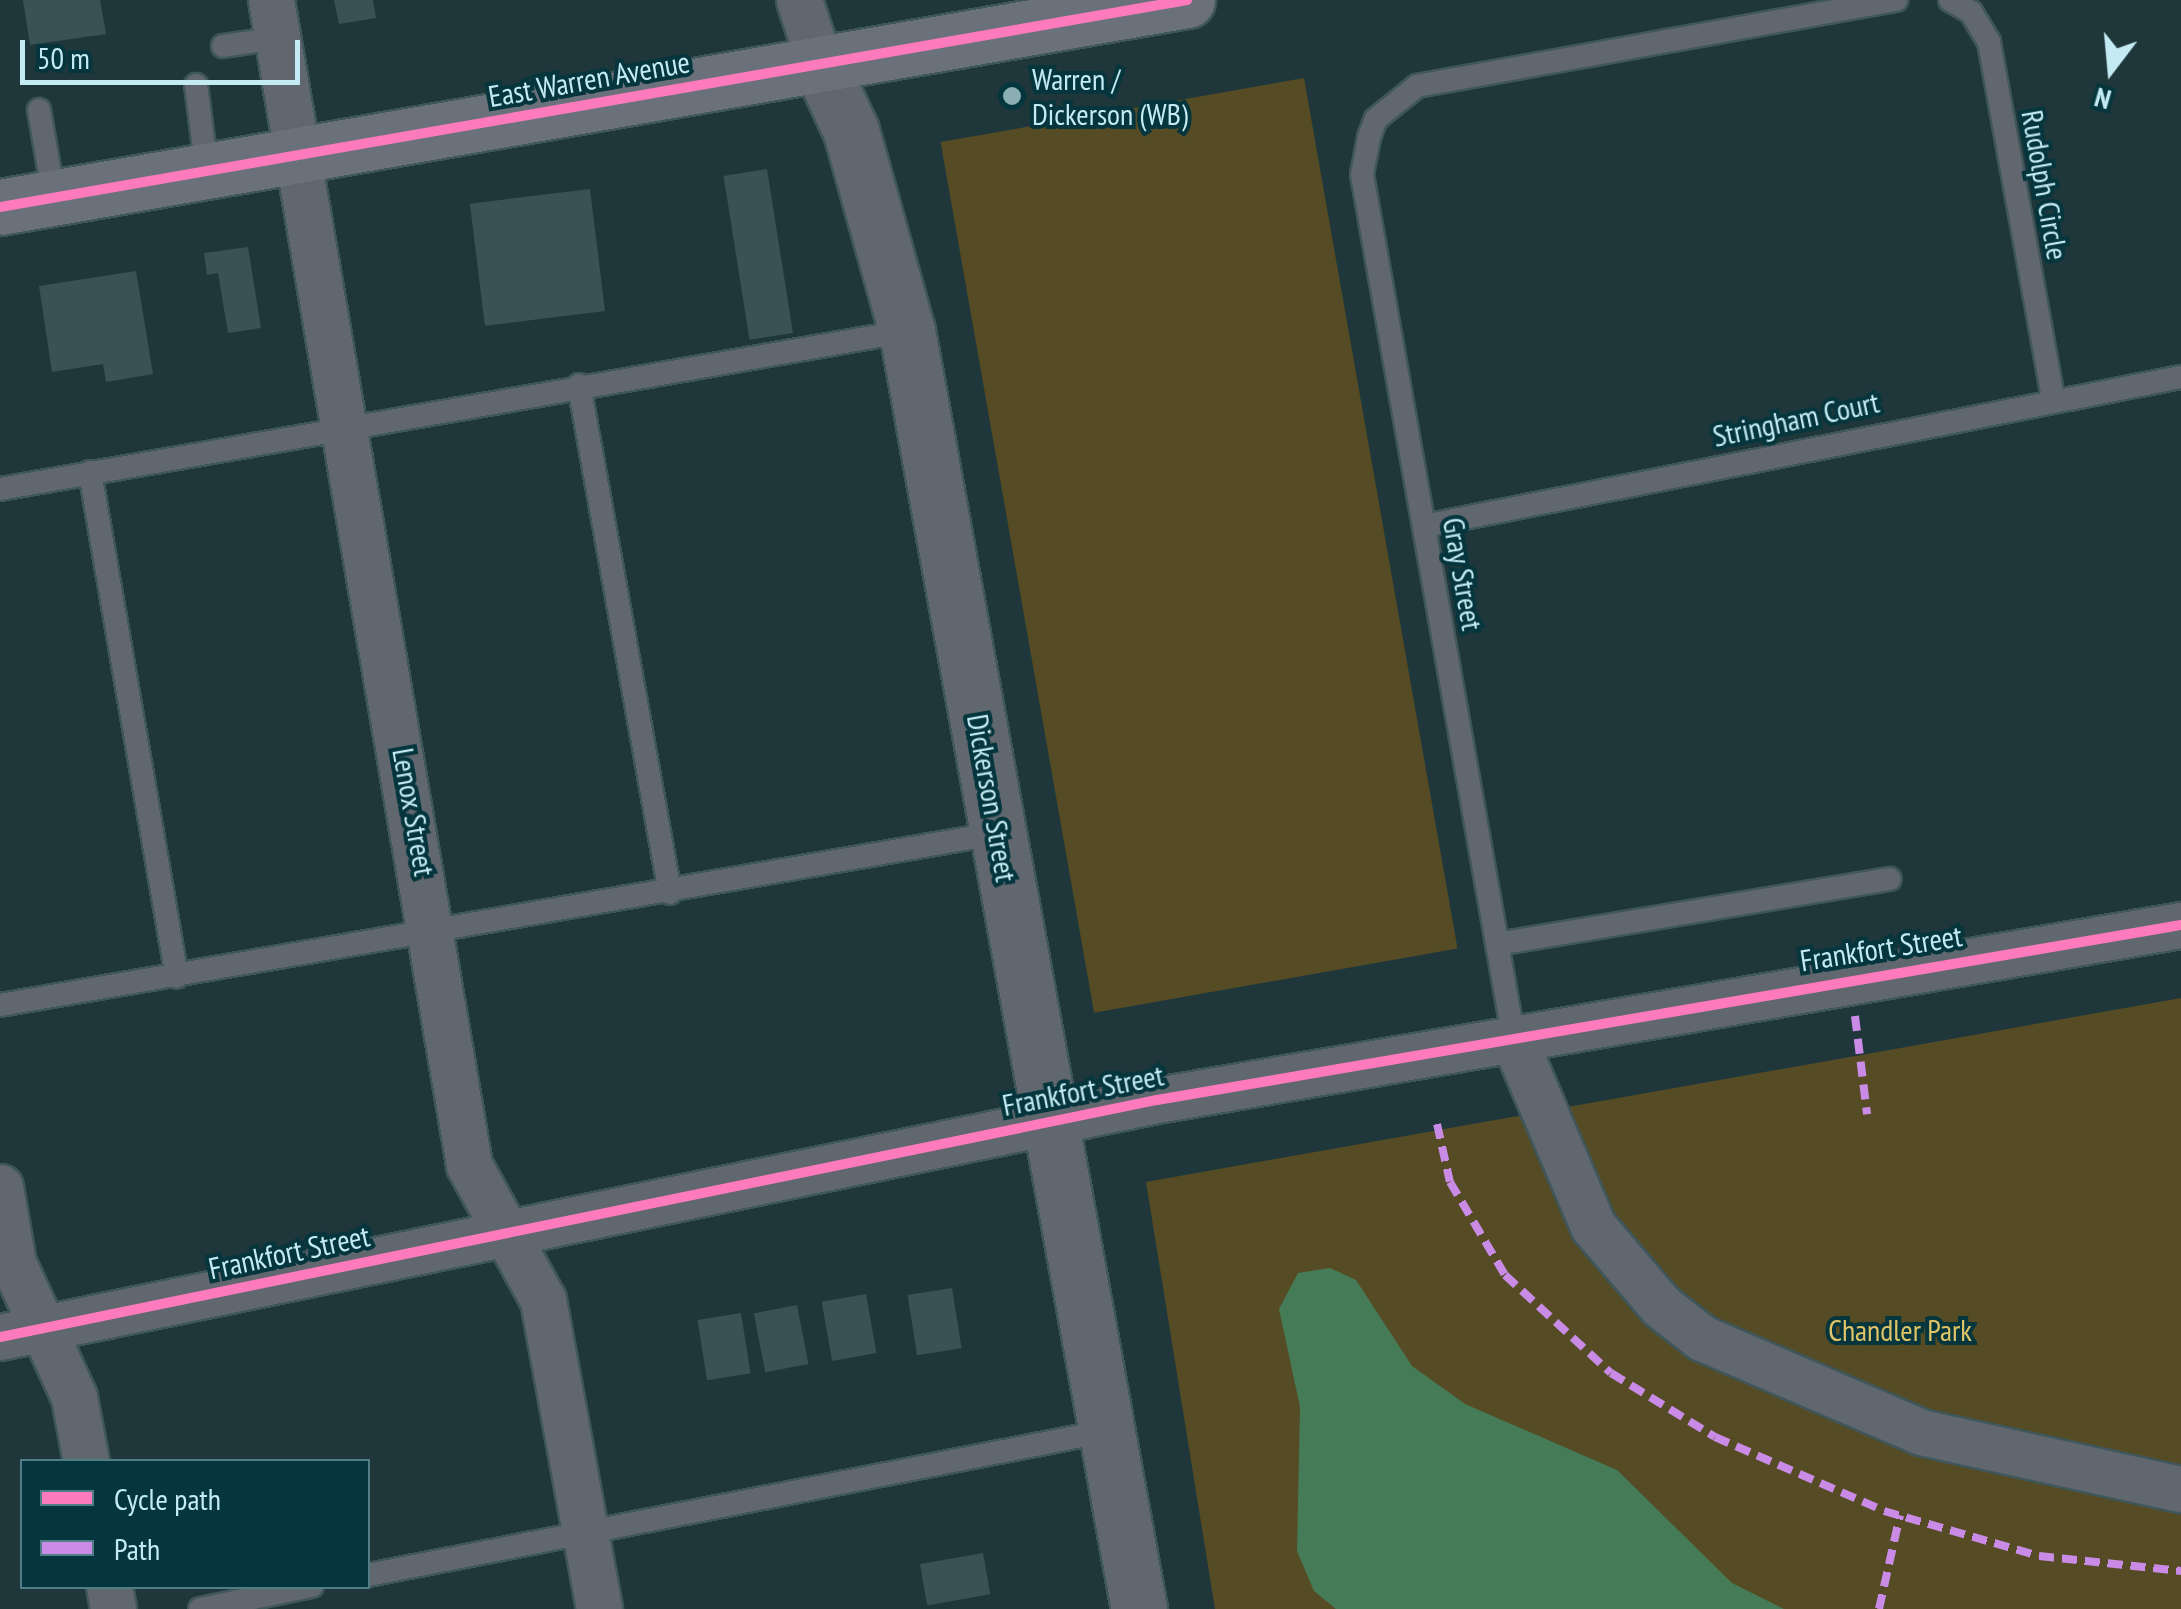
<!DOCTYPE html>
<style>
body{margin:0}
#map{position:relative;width:2181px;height:1609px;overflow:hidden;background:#1f373b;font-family:"PT Sans Narrow",sans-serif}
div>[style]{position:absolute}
.green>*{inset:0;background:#554c25;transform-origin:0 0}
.water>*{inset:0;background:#457b57}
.building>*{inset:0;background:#385255;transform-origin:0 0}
.roads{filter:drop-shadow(2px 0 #3f565a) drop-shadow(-2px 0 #3f565a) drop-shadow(0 2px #3f565a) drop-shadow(0 -2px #3f565a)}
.service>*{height:22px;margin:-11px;padding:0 11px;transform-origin:11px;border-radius:11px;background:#61676e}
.minor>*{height:45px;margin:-22.5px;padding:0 22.5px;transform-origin:22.5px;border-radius:22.5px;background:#61676e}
.tertiary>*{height:55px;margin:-27.5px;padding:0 27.5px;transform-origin:27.5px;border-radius:27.5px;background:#61676e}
.secondary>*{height:55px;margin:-27.5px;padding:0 27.5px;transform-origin:27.5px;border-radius:27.5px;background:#6b717a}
.quiet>*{height:8px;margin-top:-4px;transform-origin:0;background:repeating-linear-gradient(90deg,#ca8be6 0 15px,transparent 0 23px)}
.cycleway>*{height:10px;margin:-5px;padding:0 5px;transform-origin:5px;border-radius:5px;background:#fd7abc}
.dots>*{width:28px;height:28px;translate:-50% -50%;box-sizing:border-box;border:5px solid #05353d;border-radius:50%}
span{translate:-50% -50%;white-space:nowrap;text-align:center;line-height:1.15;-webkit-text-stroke:8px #05353d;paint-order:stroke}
.street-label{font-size:30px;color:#c4ebf3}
.poi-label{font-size:30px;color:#c4ebf3}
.left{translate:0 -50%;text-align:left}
.park-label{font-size:30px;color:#dfc367}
.legend{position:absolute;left:20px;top:1459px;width:350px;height:130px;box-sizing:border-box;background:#05353d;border:2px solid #517e86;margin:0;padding:12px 18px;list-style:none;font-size:30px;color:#c4ebf3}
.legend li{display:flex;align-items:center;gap:20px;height:50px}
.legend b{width:50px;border:2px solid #517e86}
.north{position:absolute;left:2061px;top:20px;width:100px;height:100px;-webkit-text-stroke:8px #05353d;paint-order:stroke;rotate:196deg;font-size:28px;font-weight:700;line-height:40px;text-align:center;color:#c4ebf3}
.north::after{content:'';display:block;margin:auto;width:35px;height:45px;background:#c4ebf3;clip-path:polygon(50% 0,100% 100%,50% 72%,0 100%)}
.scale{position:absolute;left:20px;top:40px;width:280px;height:45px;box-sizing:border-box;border:5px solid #c4ebf3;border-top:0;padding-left:12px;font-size:30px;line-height:35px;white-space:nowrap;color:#c4ebf3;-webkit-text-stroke:8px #05353d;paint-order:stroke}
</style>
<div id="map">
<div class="green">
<i style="left:1304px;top:78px;width:884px;height:369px;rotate:80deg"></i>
<i style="clip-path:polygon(2181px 998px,2181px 1609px,1215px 1609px,1146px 1182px)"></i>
</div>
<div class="water">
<i style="clip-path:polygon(1330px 1268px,1356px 1280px,1412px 1366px,1465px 1404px,1617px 1470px,1732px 1583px,1784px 1609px,1336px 1609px,1314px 1591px,1297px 1551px,1300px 1407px,1279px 1309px,1298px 1273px)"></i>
</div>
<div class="building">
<i style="clip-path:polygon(23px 0,100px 0,106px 34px,30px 45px)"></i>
<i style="clip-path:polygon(334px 0,373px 0,376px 18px,339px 24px)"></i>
<i style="left:767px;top:169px;width:166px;height:44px;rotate:81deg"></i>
<i style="left:590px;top:189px;width:123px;height:121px;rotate:83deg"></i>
<i style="clip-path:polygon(248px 247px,261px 328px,228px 333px,218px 273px,207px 275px,204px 253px)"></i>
<i style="clip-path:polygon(136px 271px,153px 374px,106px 382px,103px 364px,52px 372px,39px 286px)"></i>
<i style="left:952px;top:1288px;width:61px;height:45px;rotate:81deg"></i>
<i style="left:866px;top:1294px;width:60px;height:45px;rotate:80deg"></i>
<i style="left:797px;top:1305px;width:60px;height:44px;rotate:79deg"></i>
<i style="left:741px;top:1313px;width:61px;height:44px;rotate:81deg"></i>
<i style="left:983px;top:1553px;width:42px;height:64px;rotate:80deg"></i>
</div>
<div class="roads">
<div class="service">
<i style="left:1950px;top:0;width:24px;rotate:30deg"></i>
<i style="left:1971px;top:12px;width:35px;rotate:59deg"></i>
<i style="left:1989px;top:42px;width:361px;rotate:79.8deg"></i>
<i style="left:223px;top:46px;width:55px;rotate:-8.4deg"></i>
<i style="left:196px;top:85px;width:87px;rotate:82.7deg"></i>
<i style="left:39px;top:110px;width:88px;rotate:80.2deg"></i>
<i style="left:579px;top:385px;width:516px;rotate:79.84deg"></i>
<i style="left:90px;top:472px;width:512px;rotate:80.23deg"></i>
<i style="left:0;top:489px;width:921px;rotate:-9.88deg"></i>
<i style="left:1424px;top:526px;width:772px;rotate:-11.14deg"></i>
<i style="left:1497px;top:944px;width:398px;rotate:-9.4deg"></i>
<i style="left:0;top:1005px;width:1014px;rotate:-9.77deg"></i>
<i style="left:1514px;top:1040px;width:879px;rotate:-99.96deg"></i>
<i style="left:1362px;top:174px;width:38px;rotate:-79deg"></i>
<i style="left:1369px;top:137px;width:19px;rotate:-69deg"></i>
<i style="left:1376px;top:119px;width:53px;rotate:-38.8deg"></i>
<i style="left:1417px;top:86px;width:487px;rotate:-10.2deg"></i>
<i style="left:368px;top:1575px;width:753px;rotate:-11.03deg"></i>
<i style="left:200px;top:1609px;width:114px;rotate:-11.6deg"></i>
</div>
<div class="minor">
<i style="left:271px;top:0;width:1182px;rotate:80.35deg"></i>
<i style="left:469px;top:1165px;width:154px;rotate:61.3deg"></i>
<i style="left:543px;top:1300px;width:314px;rotate:79.7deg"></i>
<i style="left:799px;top:0;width:67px;rotate:71.8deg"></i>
<i style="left:1514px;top:1040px;width:202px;rotate:67deg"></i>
<i style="left:1593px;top:1226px;width:105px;rotate:49.6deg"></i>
<i style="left:1661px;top:1306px;width:52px;rotate:38deg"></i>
<i style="left:1702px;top:1338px;width:238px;rotate:23.2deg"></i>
<i style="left:1921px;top:1432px;width:266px;rotate:12.4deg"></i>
<i style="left:0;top:1187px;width:77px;rotate:80.3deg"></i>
<i style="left:13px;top:1263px;width:147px;rotate:65.5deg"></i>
<i style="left:74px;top:1397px;width:66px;rotate:79.5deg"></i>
<i style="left:0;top:1337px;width:1181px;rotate:-11.58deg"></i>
<i style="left:1157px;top:1100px;width:1039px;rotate:-9.7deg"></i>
<i style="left:109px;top:1586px;width:23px;rotate:80deg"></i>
</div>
<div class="tertiary">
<i style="left:820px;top:64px;width:74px;rotate:65.2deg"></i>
<i style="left:851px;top:131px;width:208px;rotate:74.4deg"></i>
<i style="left:907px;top:331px;width:1299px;rotate:79.71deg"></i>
</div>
<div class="secondary">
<i style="left:0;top:207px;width:1205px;rotate:-9.89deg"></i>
</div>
</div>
<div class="quiet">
<i style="left:1855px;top:1016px;width:99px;rotate:83deg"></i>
<i style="left:1437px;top:1124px;width:59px;rotate:77.4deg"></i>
<i style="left:1450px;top:1182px;width:108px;rotate:59.4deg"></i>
<i style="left:1505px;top:1275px;width:144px;rotate:42.8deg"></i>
<i style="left:1611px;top:1373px;width:122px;rotate:31.6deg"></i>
<i style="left:1715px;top:1437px;width:184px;rotate:23.6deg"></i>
<i style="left:1884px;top:1511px;width:161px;rotate:16.2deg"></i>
<i style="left:2039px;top:1556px;width:143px;rotate:6deg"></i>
<i style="left:1879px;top:1609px;width:96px;rotate:-77.4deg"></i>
</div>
<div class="cycleway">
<i style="left:0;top:207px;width:1205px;rotate:-9.89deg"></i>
<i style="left:0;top:1337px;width:1181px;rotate:-11.58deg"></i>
<i style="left:1157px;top:1100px;width:1039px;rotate:-9.7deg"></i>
</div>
<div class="dots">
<i style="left:1012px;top:96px;background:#8aacb3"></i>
</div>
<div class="street-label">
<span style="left:589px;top:79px;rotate:-10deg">East Warren Avenue</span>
<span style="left:2045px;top:185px;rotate:80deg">Rudolph Circle</span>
<span style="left:1796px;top:419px;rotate:-12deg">Stringham Court</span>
<span style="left:1463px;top:574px;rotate:80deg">Gray Street</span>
<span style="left:992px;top:798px;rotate:80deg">Dickerson Street</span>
<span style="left:414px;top:812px;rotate:80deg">Lenox Street</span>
<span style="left:1881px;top:948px;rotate:-9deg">Frankfort Street</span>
<span style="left:1083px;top:1090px;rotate:-11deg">Frankfort Street</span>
<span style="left:289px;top:1252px;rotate:-12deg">Frankfort Street</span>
</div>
<div class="poi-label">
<span class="left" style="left:1032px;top:96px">Warren /<br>Dickerson (WB)</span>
</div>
<div class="park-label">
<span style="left:1900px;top:1330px">Chandler Park</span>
</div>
<ul class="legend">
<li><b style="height:12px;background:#fd7abc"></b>Cycle path</li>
<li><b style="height:12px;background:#ca8be6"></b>Path</li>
</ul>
<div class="north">N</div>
<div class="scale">50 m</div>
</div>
